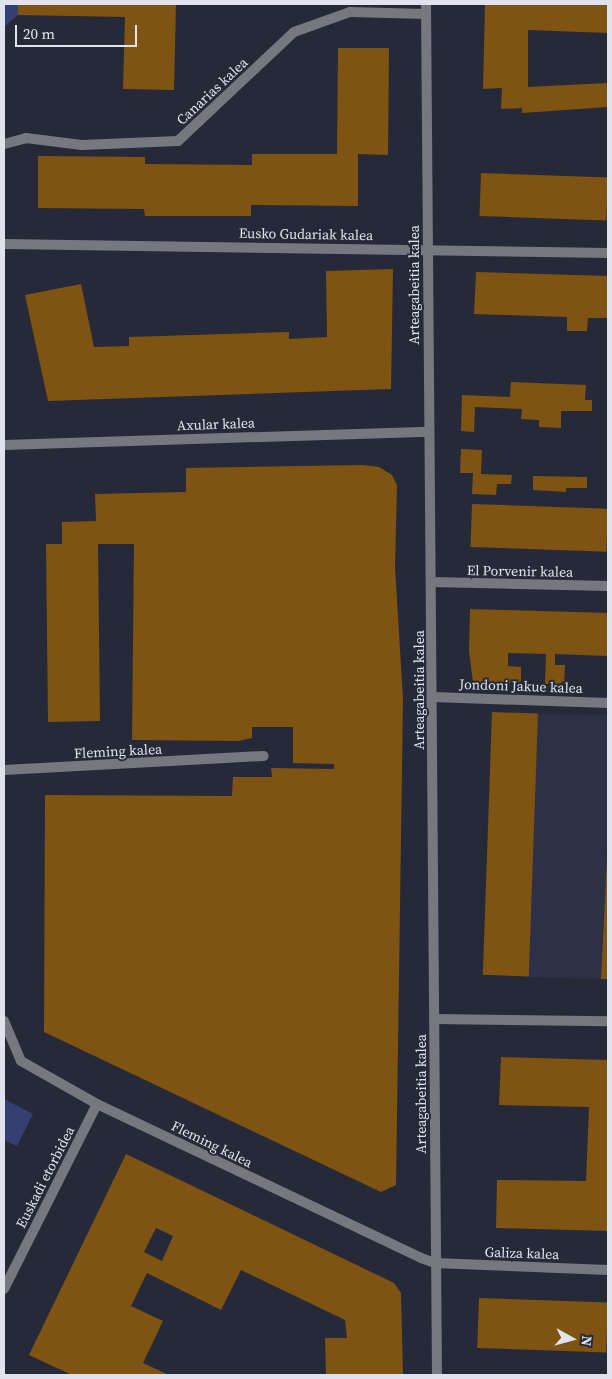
<!DOCTYPE html>
<style>
body{margin:0}
#map{position:relative;width:612px;height:1379px;overflow:hidden;background:#262a38;font-family:"Source Serif 4",serif}
div>[style]{position:absolute}
.built>*{inset:0;background:#2c3145}
.green>*{inset:0;background:#363f72}
.building>*{inset:0;background:#7f5311;transform-origin:0 0}
.street>*{height:10px;margin:-5px;padding:0 5px;transform-origin:5px;border-radius:5px;background:#767880}
span{translate:-50% -50%;white-space:nowrap;text-align:center;line-height:1.15;-webkit-text-stroke:4px #262a38;paint-order:stroke}
.street-label{font-size:14px;color:#e0e3ed}
.frame{position:absolute;inset:0;border:5px solid #e0e3ed;pointer-events:none}
.north{position:absolute;left:547px;top:1314px;width:50px;height:50px;-webkit-text-stroke:4px #262a38;paint-order:stroke;rotate:97deg;font-size:14px;font-weight:700;line-height:20px;text-align:center;color:#e0e3ed}
.north::after{content:'';display:block;margin:auto;width:18px;height:22px;background:#e0e3ed;clip-path:polygon(50% 0,100% 100%,50% 72%,0 100%)}
.scale{position:absolute;left:15px;top:25px;width:122px;height:22px;box-sizing:border-box;border:2px solid #e0e3ed;border-top:0;padding-left:6px;font-size:15px;line-height:18px;white-space:nowrap;color:#e0e3ed;-webkit-text-stroke:4px #262a38;paint-order:stroke}
</style>
<div id="map">
<div class="built">
<i style="clip-path:polygon(538px 714px,608px 715px,608px 828px,601px 979px,525px 977px)"></i>
</div>
<div class="green">
<i style="clip-path:polygon(4px 4px,18px 4px,18px 15px,4px 27px)"></i>
<i style="clip-path:polygon(4px 1099px,33px 1114px,17px 1146px,4px 1140px)"></i>
</div>
<div class="building">
<i style="clip-path:polygon(18px 4px,176px 4px,174px 90px,123px 89px,125px 17px,18px 15px)"></i>
<i style="clip-path:polygon(485px 4px,608px 4px,608px 33px,528px 30px,528px 87px,608px 83px,608px 107px,522px 113px,522px 108px,501px 109px,502px 88px,483px 89px)"></i>
<i style="clip-path:polygon(338px 48px,389px 48px,388px 155px,358px 154px,358px 206px,251px 205px,251px 216px,145px 216px,144px 209px,38px 208px,38px 156px,145px 157px,145px 164px,252px 165px,252px 154px,337px 154px)"></i>
<i style="left:481px;top:173px;width:127px;height:43px;rotate:2deg"></i>
<i style="clip-path:polygon(393px 269px,391px 389px,48px 401px,25px 295px,81px 284px,94px 347px,129px 346px,129px 337px,289px 332px,289px 339px,327px 337px,326px 271px)"></i>
<i style="clip-path:polygon(476px 272px,608px 276px,608px 318px,588px 318px,587px 331px,567px 331px,567px 317px,474px 314px)"></i>
<i style="clip-path:polygon(511px 382px,586px 385px,585px 400px,592px 400px,592px 411px,561px 411px,561px 428px,539px 427px,539px 420px,521px 419px,522px 409px,475px 407px,474px 432px,461px 431px,462px 395px,510px 397px)"></i>
<i style="clip-path:polygon(461px 449px,482px 450px,481px 474px,512px 475px,511px 484px,497px 484px,496px 495px,472px 494px,473px 473px,460px 473px)"></i>
<i style="clip-path:polygon(363px 465px,379px 467px,392px 475px,397px 485px,395px 567px,403px 699px,396px 1185px,381px 1192px,44px 1032px,45px 795px,232px 796px,233px 777px,272px 777px,271px 768px,334px 769px,334px 764px,293px 763px,293px 727px,252px 727px,252px 738px,238px 741px,132px 740px,134px 544px,98px 544px,100px 721px,48px 722px,46px 544px,62px 544px,62px 522px,96px 521px,95px 494px,186px 492px,186px 468px)"></i>
<i style="clip-path:polygon(533px 476px,587px 477px,587px 488px,566px 488px,566px 492px,533px 490px)"></i>
<i style="left:472px;top:504px;width:136px;height:43px;rotate:2deg"></i>
<i style="clip-path:polygon(470px 609px,608px 613px,608px 656px,555px 654px,555px 665px,565px 665px,564px 685px,545px 684px,546px 654px,508px 653px,508px 666px,521px 667px,521px 683px,473px 682px,469px 651px)"></i>
<i style="left:492px;top:712px;width:46px;height:263px;rotate:2deg"></i>
<i style="clip-path:polygon(607px 857px,608px 857px,608px 979px,601px 979px)"></i>
<i style="clip-path:polygon(501px 1057px,608px 1060px,608px 1231px,496px 1228px,497px 1180px,586px 1181px,589px 1107px,499px 1105px)"></i>
<i style="clip-path:polygon(evenodd,126px 1154px,394px 1283px,401px 1293px,403px 1375px,326px 1375px,325px 1338px,347px 1338px,345px 1320px,241px 1270px,221px 1310px,147px 1273px,131px 1306px,163px 1321px,143px 1363px,169px 1375px,72px 1375px,29px 1355px,126px 1154px,156px 1228px,173px 1236px,162px 1261px,144px 1252px,156px 1228px)"></i>
<i style="left:479px;top:1298px;width:129px;height:50px;rotate:2deg"></i>
</div>
<div class="street">
<i style="left:426px;top:4px;width:1371px;rotate:89.54deg"></i>
<i style="left:4px;top:144px;width:23px;rotate:-15deg"></i>
<i style="left:26px;top:138px;width:56px;rotate:7.1deg"></i>
<i style="left:82px;top:145px;width:96px;rotate:-2.4deg"></i>
<i style="left:178px;top:141px;width:159px;rotate:-43.2deg"></i>
<i style="left:294px;top:32px;width:59px;rotate:-19.7deg"></i>
<i style="left:350px;top:12px;width:76px;rotate:1.5deg"></i>
<i style="left:4px;top:244px;width:604px;rotate:0.85deg"></i>
<i style="left:4px;top:445px;width:425px;rotate:-1.8deg"></i>
<i style="left:432px;top:582px;width:176px;rotate:1.3deg"></i>
<i style="left:433px;top:697px;width:175px;rotate:2deg"></i>
<i style="left:4px;top:770px;width:260px;rotate:-3.1deg"></i>
<i style="left:434px;top:1019px;width:174px;rotate:0.7deg"></i>
<i style="left:4px;top:1021px;width:43px;rotate:67deg"></i>
<i style="left:21px;top:1061px;width:87px;rotate:29.5deg"></i>
<i style="left:97px;top:1104px;width:359px;rotate:25.4deg"></i>
<i style="left:421px;top:1258px;width:15px;rotate:20deg"></i>
<i style="left:435px;top:1263px;width:173px;rotate:2.3deg"></i>
<i style="left:4px;top:1289px;width:207px;rotate:-63.3deg"></i>
</div>
<div class="street-label">
<span style="left:212px;top:91px;rotate:-43deg">Canarias kalea</span>
<span style="left:306px;top:234px;rotate:1deg">Eusko Gudariak kalea</span>
<span style="left:414px;top:285px;rotate:-90deg">Arteagabeitia kalea</span>
<span style="left:216px;top:424px;rotate:-2deg">Axular kalea</span>
<span style="left:520px;top:571px;rotate:1deg">El Porvenir kalea</span>
<span style="left:521px;top:686px;rotate:2deg">Jondoni Jakue kalea</span>
<span style="left:419px;top:690px;rotate:-90deg">Arteagabeitia kalea</span>
<span style="left:118px;top:751px;rotate:-3deg">Fleming kalea</span>
<span style="left:421px;top:1094px;rotate:-90deg">Arteagabeitia kalea</span>
<span style="left:212px;top:1144px;rotate:26deg">Fleming kalea</span>
<span style="left:45px;top:1177px;rotate:-63deg">Euskadi etorbidea</span>
<span style="left:522px;top:1253px;rotate:2deg">Galiza kalea</span>
</div>
<div class="frame"></div>
<div class="north">N</div>
<div class="scale">20 m</div>
</div>
